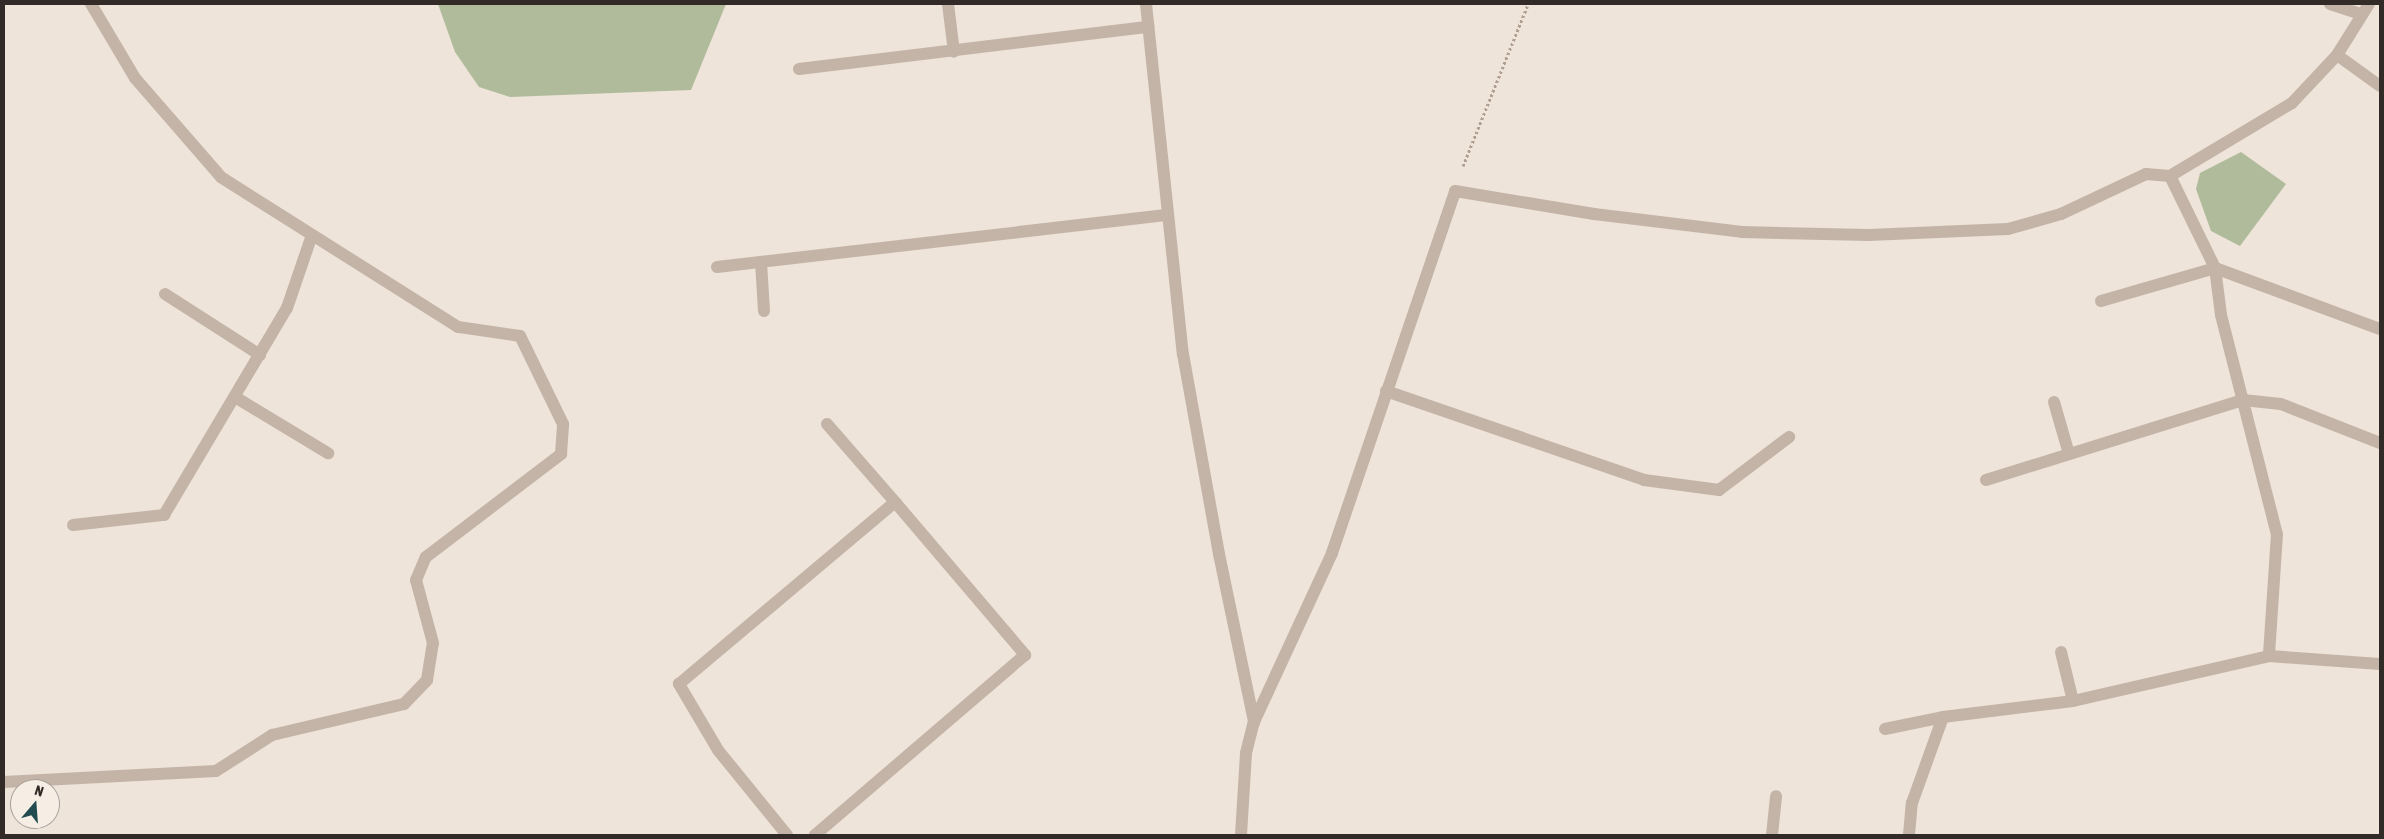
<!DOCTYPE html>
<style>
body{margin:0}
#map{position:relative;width:2384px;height:839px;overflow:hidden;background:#eee4d9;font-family:"Asap Condensed",sans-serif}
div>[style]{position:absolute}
.green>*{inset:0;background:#b0bb9b}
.path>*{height:3px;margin-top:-1.5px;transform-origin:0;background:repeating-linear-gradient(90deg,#b09e91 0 2.5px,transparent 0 5px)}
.lane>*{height:12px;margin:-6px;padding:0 6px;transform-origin:6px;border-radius:6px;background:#c4b4a7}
.street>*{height:12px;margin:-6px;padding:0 6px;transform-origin:6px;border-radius:6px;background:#c4b4a7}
span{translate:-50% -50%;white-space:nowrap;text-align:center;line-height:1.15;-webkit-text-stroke:5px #f6eee5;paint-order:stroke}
.frame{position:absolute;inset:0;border:5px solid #322a27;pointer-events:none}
.north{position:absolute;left:10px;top:779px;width:50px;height:50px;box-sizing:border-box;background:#f6eee5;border:1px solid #a8a099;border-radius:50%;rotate:18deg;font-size:14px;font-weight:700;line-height:20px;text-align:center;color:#322a27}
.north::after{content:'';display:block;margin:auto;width:18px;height:22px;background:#214b4e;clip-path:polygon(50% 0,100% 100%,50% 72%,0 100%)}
</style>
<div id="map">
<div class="green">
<i style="clip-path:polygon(438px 4px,726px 4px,691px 90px,510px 97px,479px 87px,455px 52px)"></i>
<i style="clip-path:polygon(2241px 152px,2286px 184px,2240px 246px,2211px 231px,2196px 189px,2200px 173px)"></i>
</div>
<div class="path">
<i style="left:1463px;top:166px;width:175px;rotate:-68.1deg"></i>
</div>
<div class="lane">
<i style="left:948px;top:4px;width:48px;rotate:82.9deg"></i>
<i style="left:761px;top:262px;width:49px;rotate:86.5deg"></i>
<i style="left:717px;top:267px;width:454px;rotate:-6.6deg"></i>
<i style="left:165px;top:294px;width:113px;rotate:32.7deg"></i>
<i style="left:2101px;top:301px;width:119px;rotate:-16.1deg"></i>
<i style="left:1386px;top:391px;width:273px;rotate:19deg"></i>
<i style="left:1644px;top:480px;width:76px;rotate:7.6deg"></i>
<i style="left:1719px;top:490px;width:88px;rotate:-37.1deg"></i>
<i style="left:235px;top:397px;width:109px;rotate:31.1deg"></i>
<i style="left:2054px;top:402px;width:54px;rotate:73.9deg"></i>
<i style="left:1986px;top:480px;width:269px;rotate:-17.3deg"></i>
<i style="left:2243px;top:400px;width:38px;rotate:6deg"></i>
<i style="left:2281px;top:404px;width:106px;rotate:21.5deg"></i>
<i style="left:2061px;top:652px;width:50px;rotate:76.2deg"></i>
<i style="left:1885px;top:729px;width:59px;rotate:-11.7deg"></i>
<i style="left:1772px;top:835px;width:39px;rotate:-84deg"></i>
</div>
<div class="street">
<i style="left:1146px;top:4px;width:352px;rotate:84deg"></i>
<i style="left:1183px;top:354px;width:203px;rotate:79.8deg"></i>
<i style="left:1219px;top:554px;width:172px;rotate:78.2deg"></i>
<i style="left:2330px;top:4px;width:33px;rotate:18deg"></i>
<i style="left:2337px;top:55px;width:53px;rotate:35.8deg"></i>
<i style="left:799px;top:69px;width:352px;rotate:-6.9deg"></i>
<i style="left:2170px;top:176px;width:102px;rotate:63.9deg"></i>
<i style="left:2215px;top:268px;width:47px;rotate:82.7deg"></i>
<i style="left:2221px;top:315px;width:226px;rotate:75.7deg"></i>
<i style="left:2277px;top:534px;width:122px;rotate:93.8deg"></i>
<i style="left:2269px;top:656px;width:111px;rotate:4.1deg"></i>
<i style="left:2215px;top:268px;width:176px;rotate:20.3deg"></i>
<i style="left:827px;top:424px;width:103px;rotate:48.9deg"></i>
<i style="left:73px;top:525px;width:92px;rotate:-6.3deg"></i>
<i style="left:164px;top:515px;width:241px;rotate:-59.3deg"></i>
<i style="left:287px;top:308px;width:77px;rotate:-71.1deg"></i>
<i style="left:4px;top:782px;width:212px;rotate:-3deg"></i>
<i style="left:216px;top:771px;width:67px;rotate:-32.7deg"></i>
<i style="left:272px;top:735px;width:136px;rotate:-13.2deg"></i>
<i style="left:404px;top:704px;width:33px;rotate:-46deg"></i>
<i style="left:427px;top:680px;width:37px;rotate:-81deg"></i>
<i style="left:433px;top:643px;width:65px;rotate:-105.1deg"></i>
<i style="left:416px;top:580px;width:25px;rotate:-67deg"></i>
<i style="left:426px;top:557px;width:170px;rotate:-37.3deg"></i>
<i style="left:561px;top:454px;width:30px;rotate:-86deg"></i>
<i style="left:563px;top:424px;width:98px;rotate:-116deg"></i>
<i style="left:520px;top:336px;width:63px;rotate:-171.7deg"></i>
<i style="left:458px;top:327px;width:280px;rotate:-147.7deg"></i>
<i style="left:221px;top:177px;width:131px;rotate:-131deg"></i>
<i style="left:135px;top:78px;width:86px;rotate:-120.7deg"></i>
<i style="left:787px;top:835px;width:109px;rotate:-129.1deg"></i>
<i style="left:718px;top:750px;width:77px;rotate:-120.6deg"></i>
<i style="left:679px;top:684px;width:282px;rotate:-40.1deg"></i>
<i style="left:895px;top:502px;width:201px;rotate:49.6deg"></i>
<i style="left:1025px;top:655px;width:277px;rotate:139.4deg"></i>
<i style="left:1241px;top:835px;width:82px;rotate:-86.5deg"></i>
<i style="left:1246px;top:753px;width:32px;rotate:-76deg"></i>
<i style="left:1254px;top:722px;width:186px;rotate:-65.2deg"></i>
<i style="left:1332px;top:553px;width:382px;rotate:-71.2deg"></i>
<i style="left:1455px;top:191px;width:141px;rotate:9.4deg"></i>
<i style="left:1594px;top:214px;width:149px;rotate:6.9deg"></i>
<i style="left:1742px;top:232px;width:127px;rotate:1.4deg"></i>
<i style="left:1869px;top:235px;width:139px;rotate:-2.5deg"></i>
<i style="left:2008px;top:229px;width:55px;rotate:-15.8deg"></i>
<i style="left:2061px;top:214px;width:94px;rotate:-25.2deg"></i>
<i style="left:2146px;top:174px;width:24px;rotate:5deg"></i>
<i style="left:2170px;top:176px;width:142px;rotate:-30.9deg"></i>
<i style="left:2292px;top:103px;width:66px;rotate:-46.8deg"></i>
<i style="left:2337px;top:55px;width:60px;rotate:-57.9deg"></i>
<i style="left:1909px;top:835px;width:32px;rotate:-85deg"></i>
<i style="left:1912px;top:803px;width:91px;rotate:-70.2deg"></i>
<i style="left:1943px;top:717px;width:131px;rotate:-7deg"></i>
<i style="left:2073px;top:701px;width:201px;rotate:-12.9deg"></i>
</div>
<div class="frame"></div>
<div class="north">N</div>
</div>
